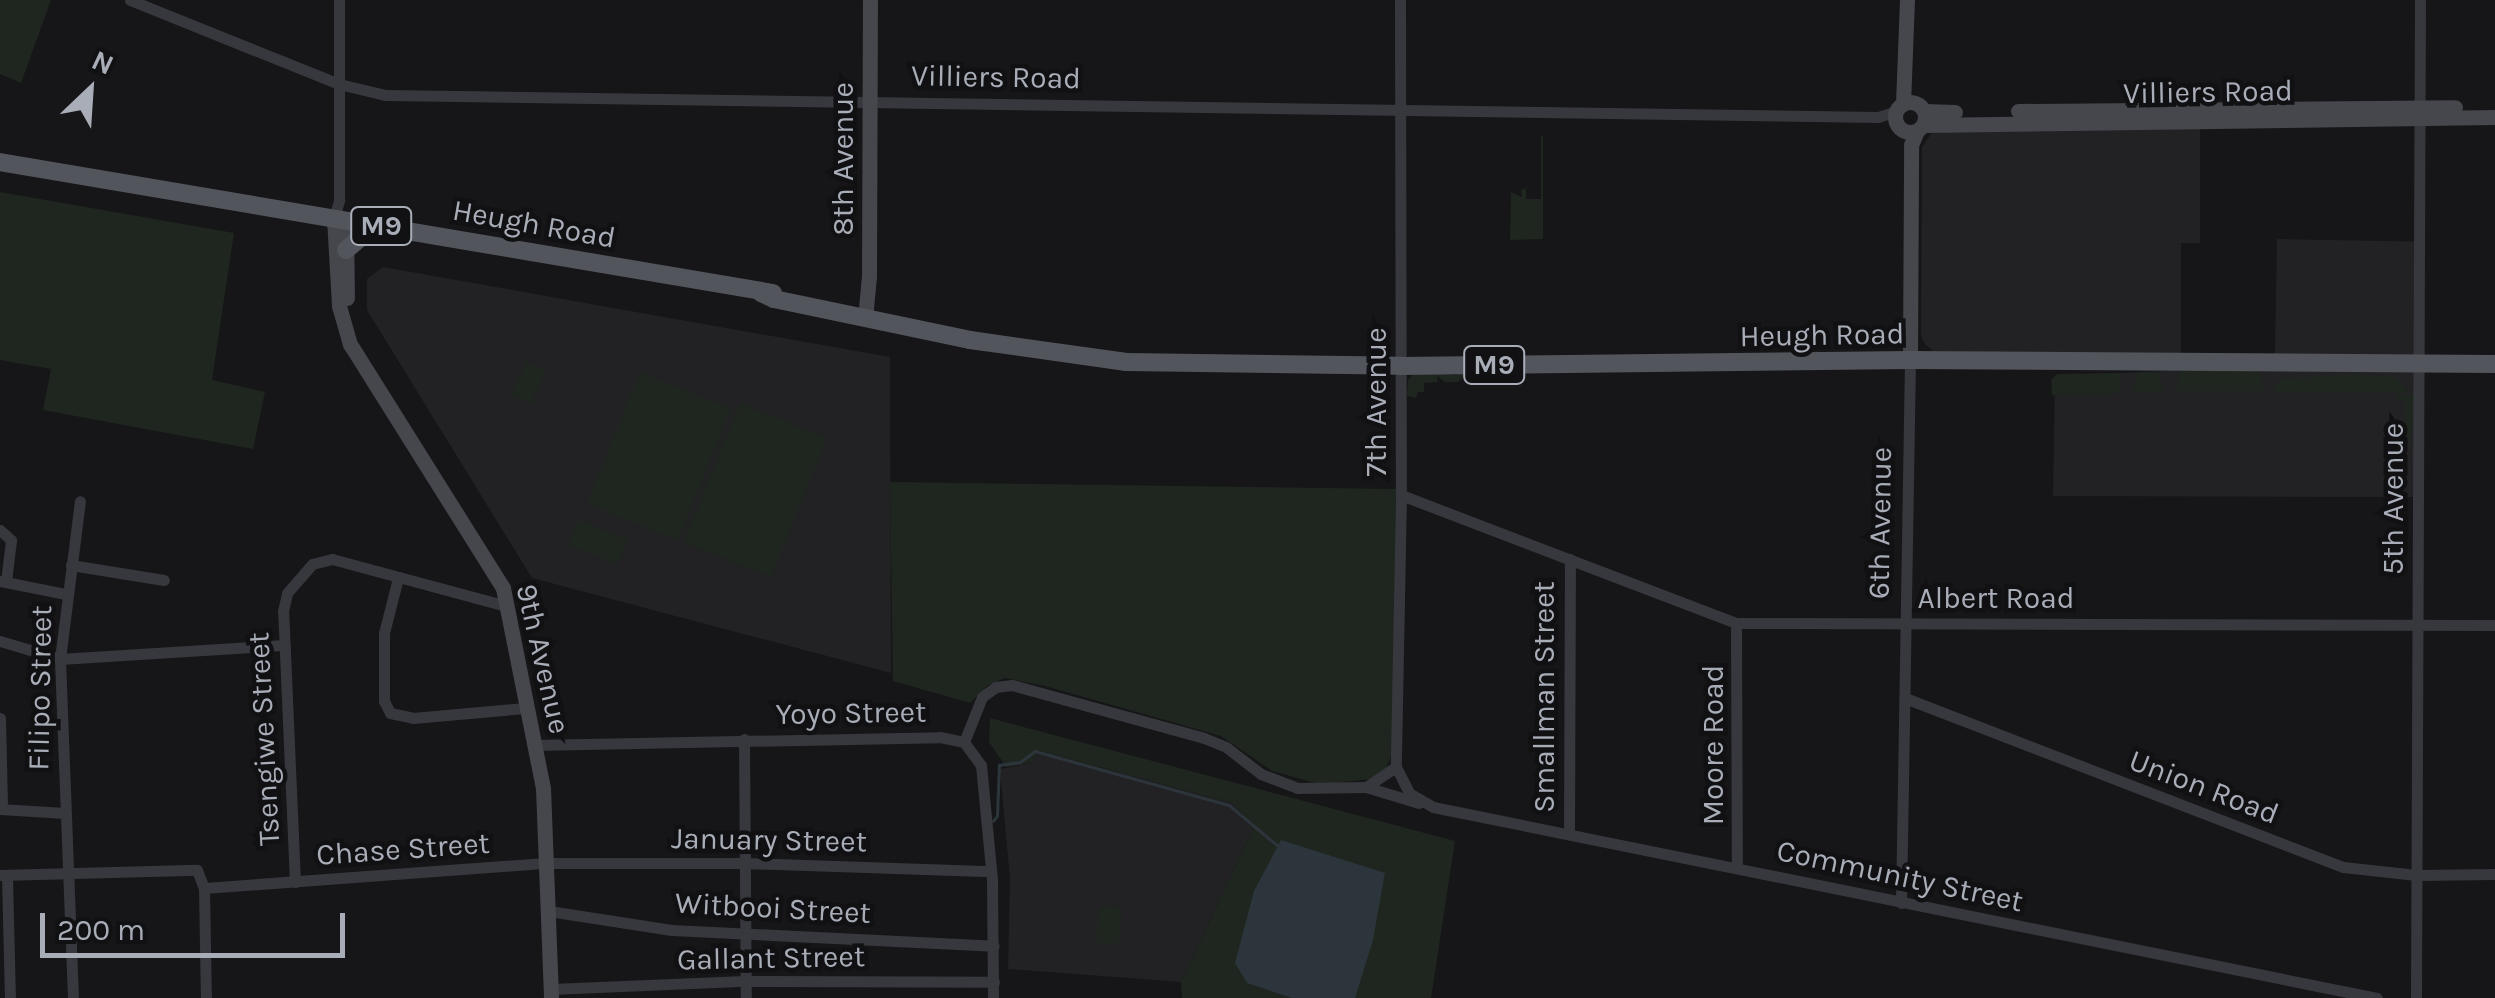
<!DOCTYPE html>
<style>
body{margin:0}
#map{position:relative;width:2495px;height:998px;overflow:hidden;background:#161618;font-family:Karla,sans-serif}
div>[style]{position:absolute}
.built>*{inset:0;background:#222225;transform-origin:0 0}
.green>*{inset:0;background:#1e261f;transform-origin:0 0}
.water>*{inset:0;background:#2c353c}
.stream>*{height:2.5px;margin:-1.25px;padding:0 1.25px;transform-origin:1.25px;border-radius:1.25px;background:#2c353c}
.street>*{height:11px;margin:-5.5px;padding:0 5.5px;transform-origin:5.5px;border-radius:5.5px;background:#37383d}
.secondary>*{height:15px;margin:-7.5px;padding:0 7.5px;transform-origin:7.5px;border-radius:7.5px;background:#45474d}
.secondary>.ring{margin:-7.5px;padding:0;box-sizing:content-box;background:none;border:15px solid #45474d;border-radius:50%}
.primary>*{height:18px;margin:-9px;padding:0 9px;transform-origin:9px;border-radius:9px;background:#53555c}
span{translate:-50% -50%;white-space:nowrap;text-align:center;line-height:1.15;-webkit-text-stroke:9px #111113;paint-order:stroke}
.shield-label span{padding:2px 8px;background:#111113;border:2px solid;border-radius:8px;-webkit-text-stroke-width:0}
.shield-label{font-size:28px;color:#a8adb8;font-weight:700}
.street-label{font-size:30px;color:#a8adb8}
.north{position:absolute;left:40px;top:40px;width:100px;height:100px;-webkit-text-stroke:8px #111113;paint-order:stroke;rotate:25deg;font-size:28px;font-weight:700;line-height:40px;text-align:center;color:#a8adb8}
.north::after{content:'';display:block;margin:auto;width:35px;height:45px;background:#a8adb8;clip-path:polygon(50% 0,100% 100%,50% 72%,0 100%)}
.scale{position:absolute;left:40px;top:913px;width:305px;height:45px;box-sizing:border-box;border:5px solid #a8adb8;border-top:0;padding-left:12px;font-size:30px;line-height:35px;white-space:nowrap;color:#a8adb8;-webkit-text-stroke:8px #111113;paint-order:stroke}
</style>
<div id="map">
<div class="built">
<i style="clip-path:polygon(2200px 123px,2200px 243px,2181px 243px,2181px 358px,1933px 351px,1925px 344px,1921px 336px,1922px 147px,1935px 128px)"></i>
<i style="left:2277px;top:239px;width:139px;height:118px;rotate:1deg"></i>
<i style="clip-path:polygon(383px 267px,890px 357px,891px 673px,532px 578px,367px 310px,367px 279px)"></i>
<i style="clip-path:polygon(2165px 371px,2416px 371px,2416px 497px,2053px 496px,2055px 376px)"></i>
<i style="clip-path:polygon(1040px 751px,1232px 803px,1254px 827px,1181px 982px,1008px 969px,1010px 879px,1000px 769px,1032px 763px)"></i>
</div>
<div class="green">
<i style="clip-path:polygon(0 0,51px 0,21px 83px,0 74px)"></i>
<i style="clip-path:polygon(1541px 136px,1543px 136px,1543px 239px,1510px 240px,1511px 192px,1522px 197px,1521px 190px,1526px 188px,1526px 199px,1541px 199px)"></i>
<i style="clip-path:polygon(0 192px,234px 233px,212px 380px,265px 392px,253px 449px,43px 410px,51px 369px,0 360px)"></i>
<i style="left:527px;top:362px;width:21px;height:36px;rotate:25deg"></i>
<i style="clip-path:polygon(1463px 370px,1466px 374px,1458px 382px,1445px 382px,1437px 376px,1438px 382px,1424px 383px,1424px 392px,1418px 392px,1416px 398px,1407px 396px,1408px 380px,1415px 372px,1456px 375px)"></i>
<i style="clip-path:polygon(2180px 371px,2257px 371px,2262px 376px,2263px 391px,2176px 391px)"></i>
<i style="left:640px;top:372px;width:98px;height:142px;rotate:22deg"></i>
<i style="clip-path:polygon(2138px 372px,2159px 373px,2164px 393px,2132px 392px)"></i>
<i style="clip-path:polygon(2121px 373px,2121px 393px,2052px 395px,2051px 380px,2057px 374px)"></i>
<i style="clip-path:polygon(2353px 374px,2396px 377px,2408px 392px,2272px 392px,2280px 379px)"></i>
<i style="clip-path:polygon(2398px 394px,2416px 394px,2410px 444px,2405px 445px,2405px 402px,2398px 401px)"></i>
<i style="left:740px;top:403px;width:94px;height:150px;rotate:22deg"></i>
<i style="clip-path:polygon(890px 482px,1396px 489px,1392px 754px,1386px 769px,1375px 779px,1319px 784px,1272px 771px,1221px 736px,1045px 686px,1005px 678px,987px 686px,970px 703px,893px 681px)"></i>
<i style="left:579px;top:520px;width:52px;height:27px;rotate:22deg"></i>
<i style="clip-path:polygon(990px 718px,1455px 841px,1431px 998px,1182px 998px,1181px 982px,1254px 827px,1232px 803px,1040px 751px,1032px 763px,1006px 767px,989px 742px)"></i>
<i style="left:1099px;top:906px;width:23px;height:37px;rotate:5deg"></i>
</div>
<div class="water">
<i style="clip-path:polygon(1281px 840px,1385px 873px,1373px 940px,1355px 998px,1292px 998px,1247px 983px,1235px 963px,1254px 891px)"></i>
</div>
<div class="stream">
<i style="left:993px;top:821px;width:6px;rotate:-51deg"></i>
<i style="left:997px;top:816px;width:51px;rotate:-87.8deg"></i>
<i style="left:999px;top:765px;width:21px;rotate:-8deg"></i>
<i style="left:1020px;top:762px;width:19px;rotate:-36deg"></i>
<i style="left:1035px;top:751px;width:201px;rotate:15.6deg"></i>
<i style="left:1229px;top:805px;width:62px;rotate:39.8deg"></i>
</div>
<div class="street">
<i style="left:130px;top:0;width:225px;rotate:21.9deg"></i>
<i style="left:339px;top:84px;width:47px;rotate:13.4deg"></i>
<i style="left:385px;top:95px;width:1493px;rotate:0.84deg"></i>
<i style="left:1878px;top:117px;width:19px;rotate:-18deg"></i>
<i style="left:1400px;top:0;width:495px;rotate:89.9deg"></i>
<i style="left:1401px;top:495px;width:272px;rotate:91.1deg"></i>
<i style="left:1396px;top:767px;width:29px;rotate:63deg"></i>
<i style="left:1409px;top:793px;width:28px;rotate:30deg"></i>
<i style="left:1433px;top:807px;width:963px;rotate:11.44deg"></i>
<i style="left:334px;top:218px;width:19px;rotate:-74deg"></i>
<i style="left:339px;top:200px;width:200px;rotate:-90deg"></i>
<i style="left:1401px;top:495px;width:359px;rotate:20.9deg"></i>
<i style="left:1736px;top:623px;width:759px;rotate:0.15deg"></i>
<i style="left:0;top:530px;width:15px;rotate:42deg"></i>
<i style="left:11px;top:540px;width:42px;rotate:96.8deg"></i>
<i style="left:71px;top:565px;width:94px;rotate:9.2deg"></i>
<i style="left:398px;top:578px;width:57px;rotate:104.3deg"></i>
<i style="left:384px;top:633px;width:68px;rotate:90deg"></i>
<i style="left:384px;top:701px;width:13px;rotate:63deg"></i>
<i style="left:390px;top:713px;width:24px;rotate:12deg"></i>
<i style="left:413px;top:718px;width:113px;rotate:-5.1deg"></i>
<i style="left:0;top:581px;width:66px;rotate:11.3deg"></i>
<i style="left:1736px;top:623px;width:244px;rotate:89.8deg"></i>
<i style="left:0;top:641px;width:63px;rotate:16.7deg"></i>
<i style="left:60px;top:659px;width:225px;rotate:-3.6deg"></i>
<i style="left:1905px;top:698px;width:469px;rotate:21.1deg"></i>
<i style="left:2343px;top:867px;width:74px;rotate:6.2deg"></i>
<i style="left:2417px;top:875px;width:78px;rotate:-0.7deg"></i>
<i style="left:0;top:718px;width:91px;rotate:88.7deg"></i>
<i style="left:744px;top:739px;width:259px;rotate:89.6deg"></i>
<i style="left:964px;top:742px;width:48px;rotate:-68.2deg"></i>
<i style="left:982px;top:697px;width:17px;rotate:-36deg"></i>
<i style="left:996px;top:687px;width:16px;rotate:-7deg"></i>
<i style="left:1012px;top:685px;width:199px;rotate:15.4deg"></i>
<i style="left:1204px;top:738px;width:24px;rotate:22deg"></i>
<i style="left:1226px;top:747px;width:44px;rotate:37.6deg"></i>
<i style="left:1261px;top:774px;width:39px;rotate:21deg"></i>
<i style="left:1297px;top:788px;width:69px;rotate:-0.8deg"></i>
<i style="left:1366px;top:787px;width:36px;rotate:-34deg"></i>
<i style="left:534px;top:745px;width:406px;rotate:-1.1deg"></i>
<i style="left:940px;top:737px;width:25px;rotate:12deg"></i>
<i style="left:964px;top:742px;width:29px;rotate:54deg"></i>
<i style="left:981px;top:765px;width:116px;rotate:84.5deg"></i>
<i style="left:992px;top:880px;width:118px;rotate:89.5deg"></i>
<i style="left:1366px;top:787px;width:55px;rotate:16.8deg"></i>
<i style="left:0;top:809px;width:65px;rotate:3.5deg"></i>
<i style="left:1569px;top:834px;width:275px;rotate:-89.8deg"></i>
<i style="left:0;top:875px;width:197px;rotate:-1.5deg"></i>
<i style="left:197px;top:870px;width:19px;rotate:69deg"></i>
<i style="left:204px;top:888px;width:110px;rotate:89deg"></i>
<i style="left:7px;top:877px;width:121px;rotate:88.6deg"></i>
<i style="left:295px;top:882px;width:271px;rotate:-92.5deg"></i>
<i style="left:283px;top:611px;width:18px;rotate:-77deg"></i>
<i style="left:287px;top:593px;width:38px;rotate:-49deg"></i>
<i style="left:312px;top:564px;width:21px;rotate:-14deg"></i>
<i style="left:332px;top:559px;width:180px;rotate:15.1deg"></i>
<i style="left:204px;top:888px;width:343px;rotate:-4.2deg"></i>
<i style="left:546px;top:863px;width:198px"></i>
<i style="left:744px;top:863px;width:247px;rotate:1.9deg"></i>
<i style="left:1901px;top:903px;width:543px;rotate:-89.05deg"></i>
<i style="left:549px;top:911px;width:124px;rotate:8.8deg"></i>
<i style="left:672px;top:930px;width:322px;rotate:2.8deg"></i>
<i style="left:551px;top:989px;width:194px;rotate:-2.4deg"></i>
<i style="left:745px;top:981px;width:249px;rotate:0.2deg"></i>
<i style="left:73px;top:998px;width:339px;rotate:-92.2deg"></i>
<i style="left:60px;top:659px;width:159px;rotate:-82.8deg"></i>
<i style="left:2416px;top:998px;width:998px;rotate:-89.77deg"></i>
</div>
<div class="secondary">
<i class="ring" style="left:1895px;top:102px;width:15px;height:15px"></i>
<i style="left:1903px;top:104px;width:104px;rotate:-87.8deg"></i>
<i style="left:1924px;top:111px;width:31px;rotate:2deg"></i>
<i style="left:2018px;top:111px;width:437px;rotate:-0.5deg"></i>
<i style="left:1923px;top:125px;width:572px;rotate:-0.8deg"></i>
<i style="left:334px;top:218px;width:88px;rotate:86.7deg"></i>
<i style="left:339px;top:306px;width:40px;rotate:74deg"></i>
<i style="left:350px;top:344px;width:288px;rotate:57.9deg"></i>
<i style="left:503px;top:588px;width:204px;rotate:78.7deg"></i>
<i style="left:543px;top:788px;width:210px;rotate:87.8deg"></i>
<i style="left:346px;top:220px;width:78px;rotate:89.3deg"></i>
<i style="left:865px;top:319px;width:43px;rotate:-84.7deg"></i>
<i style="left:869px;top:276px;width:276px;rotate:-89.8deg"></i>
<i style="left:1910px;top:360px;width:215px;rotate:-89.7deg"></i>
<i style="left:1911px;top:145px;width:15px;rotate:-67deg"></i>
</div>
<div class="primary">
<i style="left:0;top:162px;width:784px;rotate:9.62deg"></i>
<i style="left:346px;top:250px;width:39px;rotate:-40deg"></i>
<i style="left:761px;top:293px;width:14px;rotate:25deg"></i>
<i style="left:774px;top:299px;width:200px;rotate:11.8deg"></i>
<i style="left:970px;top:340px;width:158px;rotate:8deg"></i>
<i style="left:1126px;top:362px;width:275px;rotate:0.8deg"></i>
<i style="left:1401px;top:366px;width:509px;rotate:-0.68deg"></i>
<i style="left:1910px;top:360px;width:585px;rotate:0.39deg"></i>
</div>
<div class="shield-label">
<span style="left:381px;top:226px">M9</span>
<span style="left:1494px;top:365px">M9</span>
</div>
<div class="street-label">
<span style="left:996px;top:77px;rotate:1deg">Villiers Road</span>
<span style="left:2208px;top:92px;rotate:-1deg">Villiers Road</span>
<span style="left:843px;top:159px;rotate:-90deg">8th Avenue</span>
<span style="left:534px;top:224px;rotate:10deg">Heugh Road</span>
<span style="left:1822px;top:335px;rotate:-1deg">Heugh Road</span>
<span style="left:1376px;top:402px;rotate:-90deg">7th Avenue</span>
<span style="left:2393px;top:499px;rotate:-90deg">5th Avenue</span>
<span style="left:1880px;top:523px;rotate:-89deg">6th Avenue</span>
<span style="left:1996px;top:598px">Albert Road</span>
<span style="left:543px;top:659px;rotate:77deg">9th Avenue</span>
<span style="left:40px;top:688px;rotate:-89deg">Filipo Street</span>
<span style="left:1544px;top:697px;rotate:-90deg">Smallman Street</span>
<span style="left:851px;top:713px;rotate:-1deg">Yoyo Street</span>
<span style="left:264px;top:739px;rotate:-93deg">Tsengiwe Street</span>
<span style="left:1713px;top:745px;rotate:-90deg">Moore Road</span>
<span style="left:2204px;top:787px;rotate:21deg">Union Road</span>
<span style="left:769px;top:840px;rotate:1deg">January Street</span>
<span style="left:403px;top:849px;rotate:-4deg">Chase Street</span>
<span style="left:1900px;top:876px;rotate:12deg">Community Street</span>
<span style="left:773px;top:908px;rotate:3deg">Witbooi Street</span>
<span style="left:771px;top:958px;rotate:-1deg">Gallant Street</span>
</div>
<div class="north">N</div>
<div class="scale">200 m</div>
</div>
